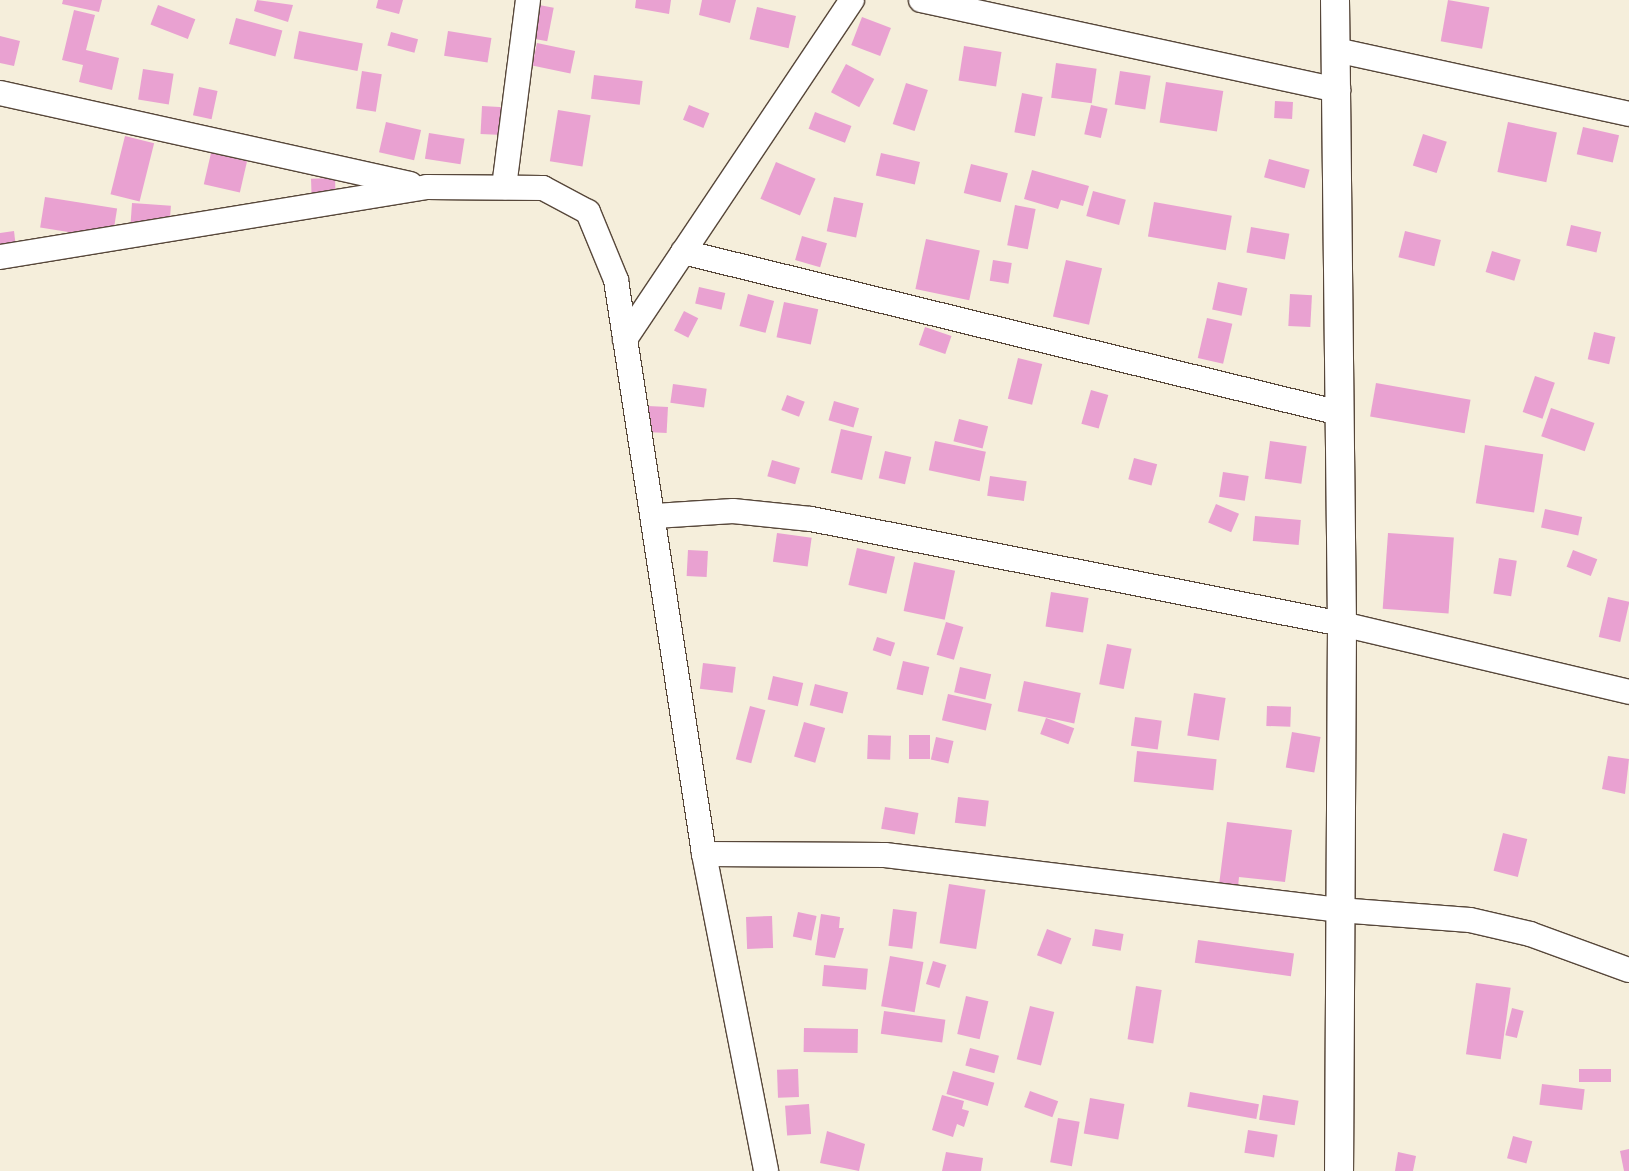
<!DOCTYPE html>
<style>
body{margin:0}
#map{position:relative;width:1629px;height:1171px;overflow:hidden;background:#f5eedb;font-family:Pangolin,sans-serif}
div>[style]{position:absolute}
.building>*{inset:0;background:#e9a1d1;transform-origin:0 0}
.roads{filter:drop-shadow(1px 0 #57473a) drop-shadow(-1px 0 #57473a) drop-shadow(0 1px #57473a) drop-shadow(0 -1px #57473a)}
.minor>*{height:24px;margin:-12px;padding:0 12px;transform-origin:12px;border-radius:12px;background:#fff}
.tertiary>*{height:28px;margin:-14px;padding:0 14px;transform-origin:14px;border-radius:14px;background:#fff}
span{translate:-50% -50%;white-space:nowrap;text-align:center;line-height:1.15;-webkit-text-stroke:4px #fff;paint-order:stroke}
</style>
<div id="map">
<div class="building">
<i style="clip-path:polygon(63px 0,102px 0,99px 12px,62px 4px)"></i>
<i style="clip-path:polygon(257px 0,293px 5px,288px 22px,254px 11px)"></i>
<i style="clip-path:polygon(378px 0,403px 0,399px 14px,376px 8px)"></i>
<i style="clip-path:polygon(636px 0,671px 0,669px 14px,635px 8px)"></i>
<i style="clip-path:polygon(702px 0,736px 0,730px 23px,699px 15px)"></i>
<i style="left:1448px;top:0;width:42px;height:42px;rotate:10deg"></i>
<i style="left:158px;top:5px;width:40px;height:21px;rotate:21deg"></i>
<i style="left:539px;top:5px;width:15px;height:34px;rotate:11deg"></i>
<i style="left:757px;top:7px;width:40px;height:33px;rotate:13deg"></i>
<i style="clip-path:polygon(74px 10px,95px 15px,86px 50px,119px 58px,112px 90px,79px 82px,83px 65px,62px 60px)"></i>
<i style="left:862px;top:17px;width:31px;height:30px;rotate:21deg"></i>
<i style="left:236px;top:18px;width:48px;height:27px;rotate:15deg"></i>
<i style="left:299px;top:31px;width:65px;height:28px;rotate:11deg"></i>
<i style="left:448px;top:31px;width:44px;height:25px;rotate:9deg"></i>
<i style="left:391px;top:32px;width:28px;height:14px;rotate:15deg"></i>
<i style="clip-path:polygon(0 36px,20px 41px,14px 66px,0 63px)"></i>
<i style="left:537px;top:43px;width:39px;height:23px;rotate:12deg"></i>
<i style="left:964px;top:46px;width:38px;height:35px;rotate:9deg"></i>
<i style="left:1056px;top:63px;width:41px;height:35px;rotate:8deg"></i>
<i style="left:846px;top:64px;width:32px;height:32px;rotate:28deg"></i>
<i style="left:143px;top:69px;width:31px;height:31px;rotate:9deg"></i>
<i style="left:362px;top:71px;width:20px;height:38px;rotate:9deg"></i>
<i style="left:1120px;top:71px;width:31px;height:34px;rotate:9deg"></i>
<i style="left:594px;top:75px;width:49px;height:24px;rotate:7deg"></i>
<i style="left:1166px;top:82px;width:58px;height:41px;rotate:9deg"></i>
<i style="left:906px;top:83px;width:23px;height:43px;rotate:18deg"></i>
<i style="left:199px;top:87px;width:19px;height:29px;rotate:12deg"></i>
<i style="left:1022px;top:93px;width:21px;height:40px;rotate:11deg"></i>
<i style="left:1275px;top:101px;width:18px;height:17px;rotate:3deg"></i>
<i style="left:689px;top:105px;width:22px;height:16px;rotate:22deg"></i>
<i style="left:1091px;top:105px;width:17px;height:30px;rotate:13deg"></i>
<i style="left:482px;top:106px;width:22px;height:28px;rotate:3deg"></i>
<i style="left:558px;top:110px;width:33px;height:52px;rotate:9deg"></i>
<i style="left:815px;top:112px;width:39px;height:18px;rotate:21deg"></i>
<i style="left:386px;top:122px;width:36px;height:31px;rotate:13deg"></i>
<i style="left:1508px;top:122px;width:50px;height:51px;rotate:12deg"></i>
<i style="left:1583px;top:127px;width:37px;height:28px;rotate:13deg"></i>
<i style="left:429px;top:133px;width:36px;height:26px;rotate:9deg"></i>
<i style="left:1423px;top:134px;width:25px;height:33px;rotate:18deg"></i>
<i style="left:125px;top:136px;width:30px;height:60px;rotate:14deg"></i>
<i style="left:211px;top:153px;width:37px;height:32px;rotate:13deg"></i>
<i style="left:881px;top:153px;width:40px;height:23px;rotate:13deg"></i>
<i style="left:1269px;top:159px;width:42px;height:19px;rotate:15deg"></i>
<i style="left:776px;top:162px;width:43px;height:40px;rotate:23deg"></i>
<i style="left:971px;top:164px;width:38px;height:30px;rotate:14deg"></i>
<i style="clip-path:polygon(1032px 170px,1089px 186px,1083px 206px,1061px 200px,1058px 209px,1024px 199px)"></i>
<i style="left:335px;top:178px;width:23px;height:24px;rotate:88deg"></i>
<i style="left:1093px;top:191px;width:34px;height:26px;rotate:15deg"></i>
<i style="left:45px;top:197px;width:73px;height:31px;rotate:9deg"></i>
<i style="left:834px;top:197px;width:30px;height:35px;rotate:12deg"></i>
<i style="left:1154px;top:202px;width:79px;height:35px;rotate:10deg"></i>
<i style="left:132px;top:203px;width:39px;height:27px;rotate:4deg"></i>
<i style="left:1015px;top:205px;width:21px;height:41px;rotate:11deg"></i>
<i style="left:1571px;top:225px;width:31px;height:21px;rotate:13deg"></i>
<i style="left:1251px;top:227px;width:39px;height:26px;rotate:10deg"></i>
<i style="clip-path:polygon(14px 231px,16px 248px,0 250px,0 233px)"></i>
<i style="left:1405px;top:231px;width:37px;height:27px;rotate:14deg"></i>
<i style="left:802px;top:236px;width:26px;height:25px;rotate:16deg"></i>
<i style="left:926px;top:239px;width:55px;height:51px;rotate:12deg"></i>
<i style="left:1492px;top:251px;width:30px;height:22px;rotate:17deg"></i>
<i style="left:993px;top:260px;width:19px;height:21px;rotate:9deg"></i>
<i style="left:1066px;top:260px;width:37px;height:58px;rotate:13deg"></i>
<i style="left:1218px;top:282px;width:30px;height:28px;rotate:12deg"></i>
<i style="left:699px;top:287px;width:27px;height:17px;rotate:13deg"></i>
<i style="left:748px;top:294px;width:27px;height:33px;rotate:15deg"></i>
<i style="left:1290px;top:294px;width:22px;height:32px;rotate:3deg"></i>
<i style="left:784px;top:302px;width:35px;height:36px;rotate:12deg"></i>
<i style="left:684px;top:311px;width:16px;height:22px;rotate:27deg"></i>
<i style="left:1207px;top:318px;width:26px;height:41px;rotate:13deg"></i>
<i style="left:925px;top:327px;width:28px;height:19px;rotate:19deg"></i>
<i style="left:1594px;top:332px;width:22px;height:28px;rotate:13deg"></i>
<i style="left:1018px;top:358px;width:25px;height:42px;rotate:14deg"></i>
<i style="left:1535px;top:376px;width:21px;height:38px;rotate:19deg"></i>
<i style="left:1376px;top:383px;width:96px;height:34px;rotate:10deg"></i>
<i style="left:673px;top:384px;width:34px;height:19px;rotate:8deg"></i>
<i style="left:1091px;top:390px;width:18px;height:35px;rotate:16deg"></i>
<i style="left:787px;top:395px;width:19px;height:16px;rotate:21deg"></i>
<i style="left:834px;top:401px;width:26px;height:20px;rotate:16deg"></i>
<i style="left:648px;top:406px;width:20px;height:26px;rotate:3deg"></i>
<i style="left:1551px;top:408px;width:46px;height:30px;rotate:19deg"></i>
<i style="left:959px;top:419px;width:30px;height:23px;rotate:14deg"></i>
<i style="left:841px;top:429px;width:32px;height:45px;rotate:13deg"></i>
<i style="left:935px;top:441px;width:52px;height:30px;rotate:12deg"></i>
<i style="left:1270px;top:441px;width:37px;height:38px;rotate:8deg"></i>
<i style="left:1485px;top:445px;width:59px;height:59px;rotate:9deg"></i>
<i style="left:885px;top:451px;width:27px;height:28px;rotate:13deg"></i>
<i style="left:1134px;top:458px;width:24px;height:22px;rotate:15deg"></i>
<i style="left:772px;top:460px;width:29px;height:17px;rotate:16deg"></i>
<i style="left:1223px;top:472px;width:26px;height:25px;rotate:9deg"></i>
<i style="left:990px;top:476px;width:37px;height:20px;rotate:8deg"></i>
<i style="left:1216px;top:504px;width:25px;height:20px;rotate:23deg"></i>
<i style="left:1545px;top:509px;width:38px;height:19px;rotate:12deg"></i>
<i style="left:1255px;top:516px;width:46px;height:25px;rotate:5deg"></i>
<i style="left:777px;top:533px;width:35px;height:29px;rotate:8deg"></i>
<i style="left:1388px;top:533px;width:66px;height:76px;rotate:4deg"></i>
<i style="left:857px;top:548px;width:39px;height:38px;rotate:13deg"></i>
<i style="left:688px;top:550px;width:20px;height:26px;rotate:3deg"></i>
<i style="left:1573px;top:550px;width:26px;height:18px;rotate:21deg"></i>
<i style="left:1499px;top:558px;width:18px;height:36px;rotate:9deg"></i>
<i style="left:914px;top:562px;width:42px;height:50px;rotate:12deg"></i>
<i style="left:1051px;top:592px;width:38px;height:35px;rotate:9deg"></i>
<i style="left:1608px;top:597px;width:22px;height:41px;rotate:13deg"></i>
<i style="left:946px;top:622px;width:18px;height:34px;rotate:16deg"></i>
<i style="left:877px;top:637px;width:19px;height:14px;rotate:18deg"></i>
<i style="left:1107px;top:644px;width:25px;height:41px;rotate:11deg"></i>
<i style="left:903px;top:661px;width:27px;height:29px;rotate:13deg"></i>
<i style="left:703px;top:663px;width:33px;height:26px;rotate:7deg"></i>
<i style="left:960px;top:667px;width:32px;height:26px;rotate:13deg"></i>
<i style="left:773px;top:676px;width:31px;height:24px;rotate:13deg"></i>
<i style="left:1024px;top:681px;width:58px;height:31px;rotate:12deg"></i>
<i style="left:815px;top:684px;width:34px;height:22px;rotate:14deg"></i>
<i style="left:1194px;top:693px;width:32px;height:43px;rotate:9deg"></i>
<i style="left:948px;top:694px;width:45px;height:27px;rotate:13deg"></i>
<i style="left:750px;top:706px;width:16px;height:55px;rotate:15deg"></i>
<i style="left:1267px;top:706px;width:24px;height:20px;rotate:2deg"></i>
<i style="left:1135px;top:717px;width:27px;height:29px;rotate:8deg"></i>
<i style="left:1046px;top:718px;width:30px;height:17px;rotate:20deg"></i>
<i style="left:804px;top:722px;width:22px;height:36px;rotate:16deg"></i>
<i style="left:1292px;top:732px;width:29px;height:36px;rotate:10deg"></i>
<i style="left:868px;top:735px;width:23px;height:24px;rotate:2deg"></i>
<i style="left:909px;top:735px;width:21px;height:24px"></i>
<i style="left:936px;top:737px;width:18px;height:23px;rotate:13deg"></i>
<i style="left:1137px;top:751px;width:80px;height:31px;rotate:6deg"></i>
<i style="clip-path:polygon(1608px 756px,1629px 759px,1625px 794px,1602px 789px)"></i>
<i style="left:958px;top:797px;width:31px;height:26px;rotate:7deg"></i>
<i style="left:885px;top:807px;width:34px;height:22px;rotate:10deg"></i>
<i style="clip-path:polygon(1227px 822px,1292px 830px,1285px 882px,1239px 877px,1238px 887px,1219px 885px)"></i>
<i style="left:1503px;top:833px;width:25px;height:39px;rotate:14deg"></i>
<i style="left:949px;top:884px;width:37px;height:60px;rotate:9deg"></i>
<i style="left:893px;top:909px;width:24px;height:37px;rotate:7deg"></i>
<i style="left:798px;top:912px;width:19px;height:25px;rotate:12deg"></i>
<i style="clip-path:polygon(821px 914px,840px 917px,839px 928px,844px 928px,835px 958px,815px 955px)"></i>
<i style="left:772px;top:916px;width:32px;height:26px;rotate:88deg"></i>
<i style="left:1047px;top:929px;width:26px;height:28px;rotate:21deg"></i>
<i style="left:1095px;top:929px;width:29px;height:17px;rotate:10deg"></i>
<i style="left:1198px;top:940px;width:97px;height:23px;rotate:8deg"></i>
<i style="left:890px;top:956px;width:34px;height:51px;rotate:10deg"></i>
<i style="left:933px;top:961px;width:14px;height:24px;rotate:17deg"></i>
<i style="left:824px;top:965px;width:44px;height:21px;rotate:5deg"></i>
<i style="left:1476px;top:983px;width:35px;height:72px;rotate:8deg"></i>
<i style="left:1136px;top:986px;width:26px;height:54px;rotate:9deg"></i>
<i style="left:966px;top:996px;width:23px;height:39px;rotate:13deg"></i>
<i style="left:1030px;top:1006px;width:25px;height:55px;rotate:14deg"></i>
<i style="left:1512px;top:1008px;width:12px;height:28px;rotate:14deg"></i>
<i style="left:884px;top:1011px;width:62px;height:23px;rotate:8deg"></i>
<i style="left:804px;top:1028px;width:54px;height:24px;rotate:1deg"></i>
<i style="left:970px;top:1048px;width:30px;height:18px;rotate:15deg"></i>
<i style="left:798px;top:1069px;width:28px;height:21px;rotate:88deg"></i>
<i style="left:1579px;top:1069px;width:32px;height:13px"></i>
<i style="left:953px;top:1071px;width:43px;height:24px;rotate:16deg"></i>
<i style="left:1542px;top:1084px;width:43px;height:21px;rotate:7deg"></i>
<i style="left:1030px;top:1091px;width:30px;height:17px;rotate:20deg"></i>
<i style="left:1190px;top:1092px;width:70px;height:15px;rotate:10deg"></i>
<i style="clip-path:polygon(942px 1095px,964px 1101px,962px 1109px,969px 1111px,964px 1127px,957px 1124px,953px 1137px,932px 1130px)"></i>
<i style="left:1263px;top:1095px;width:36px;height:25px;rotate:9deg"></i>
<i style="left:1090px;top:1098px;width:35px;height:36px;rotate:10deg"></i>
<i style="left:809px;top:1104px;width:30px;height:24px;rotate:86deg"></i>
<i style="left:1058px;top:1118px;width:22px;height:45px;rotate:10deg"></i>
<i style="left:1248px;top:1130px;width:30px;height:23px;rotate:9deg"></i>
<i style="clip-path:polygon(827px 1131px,865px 1144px,859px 1171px,820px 1163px)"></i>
<i style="left:1513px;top:1136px;width:20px;height:23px;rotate:15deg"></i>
<i style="clip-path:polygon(1629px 1149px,1629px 1171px,1624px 1171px,1620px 1151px)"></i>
<i style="clip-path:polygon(946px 1152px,983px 1158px,981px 1171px,942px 1171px)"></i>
<i style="clip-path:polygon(1398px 1152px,1416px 1156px,1413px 1171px,1395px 1171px)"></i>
</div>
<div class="roads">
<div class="minor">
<i style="left:921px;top:0;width:427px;rotate:12.2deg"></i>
<i style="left:1336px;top:50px;width:300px;rotate:12.3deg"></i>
<i style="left:0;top:93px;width:420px;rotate:12.5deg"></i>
<i style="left:504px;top:187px;width:189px;rotate:-82.7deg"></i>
<i style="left:683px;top:252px;width:676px;rotate:13.77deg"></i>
<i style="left:0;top:257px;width:433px;rotate:-9.3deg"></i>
<i style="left:427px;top:187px;width:116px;rotate:0.5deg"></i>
<i style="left:543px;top:188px;width:51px;rotate:28.1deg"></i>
<i style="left:588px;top:212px;width:74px;rotate:67.6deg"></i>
<i style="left:616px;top:280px;width:581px;rotate:81.28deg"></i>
<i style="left:704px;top:854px;width:323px;rotate:78.9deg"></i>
<i style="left:625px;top:339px;width:408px;rotate:-56.2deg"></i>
<i style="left:655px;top:516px;width:78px;rotate:-3.7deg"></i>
<i style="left:733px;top:511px;width:78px;rotate:5.9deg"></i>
<i style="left:811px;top:519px;width:541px;rotate:11.19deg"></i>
<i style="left:1342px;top:624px;width:295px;rotate:13.3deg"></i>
<i style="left:704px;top:854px;width:181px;rotate:0.3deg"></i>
<i style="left:885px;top:855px;width:457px;rotate:6.9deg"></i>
<i style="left:1339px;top:910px;width:131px;rotate:4.4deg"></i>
<i style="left:1470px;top:920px;width:62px;rotate:13.1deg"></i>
<i style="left:1530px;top:934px;width:105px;rotate:20deg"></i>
</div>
<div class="tertiary">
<i style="left:1335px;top:0;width:624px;rotate:89.36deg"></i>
<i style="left:1342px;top:624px;width:547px;rotate:90.31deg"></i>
</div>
</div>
</div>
